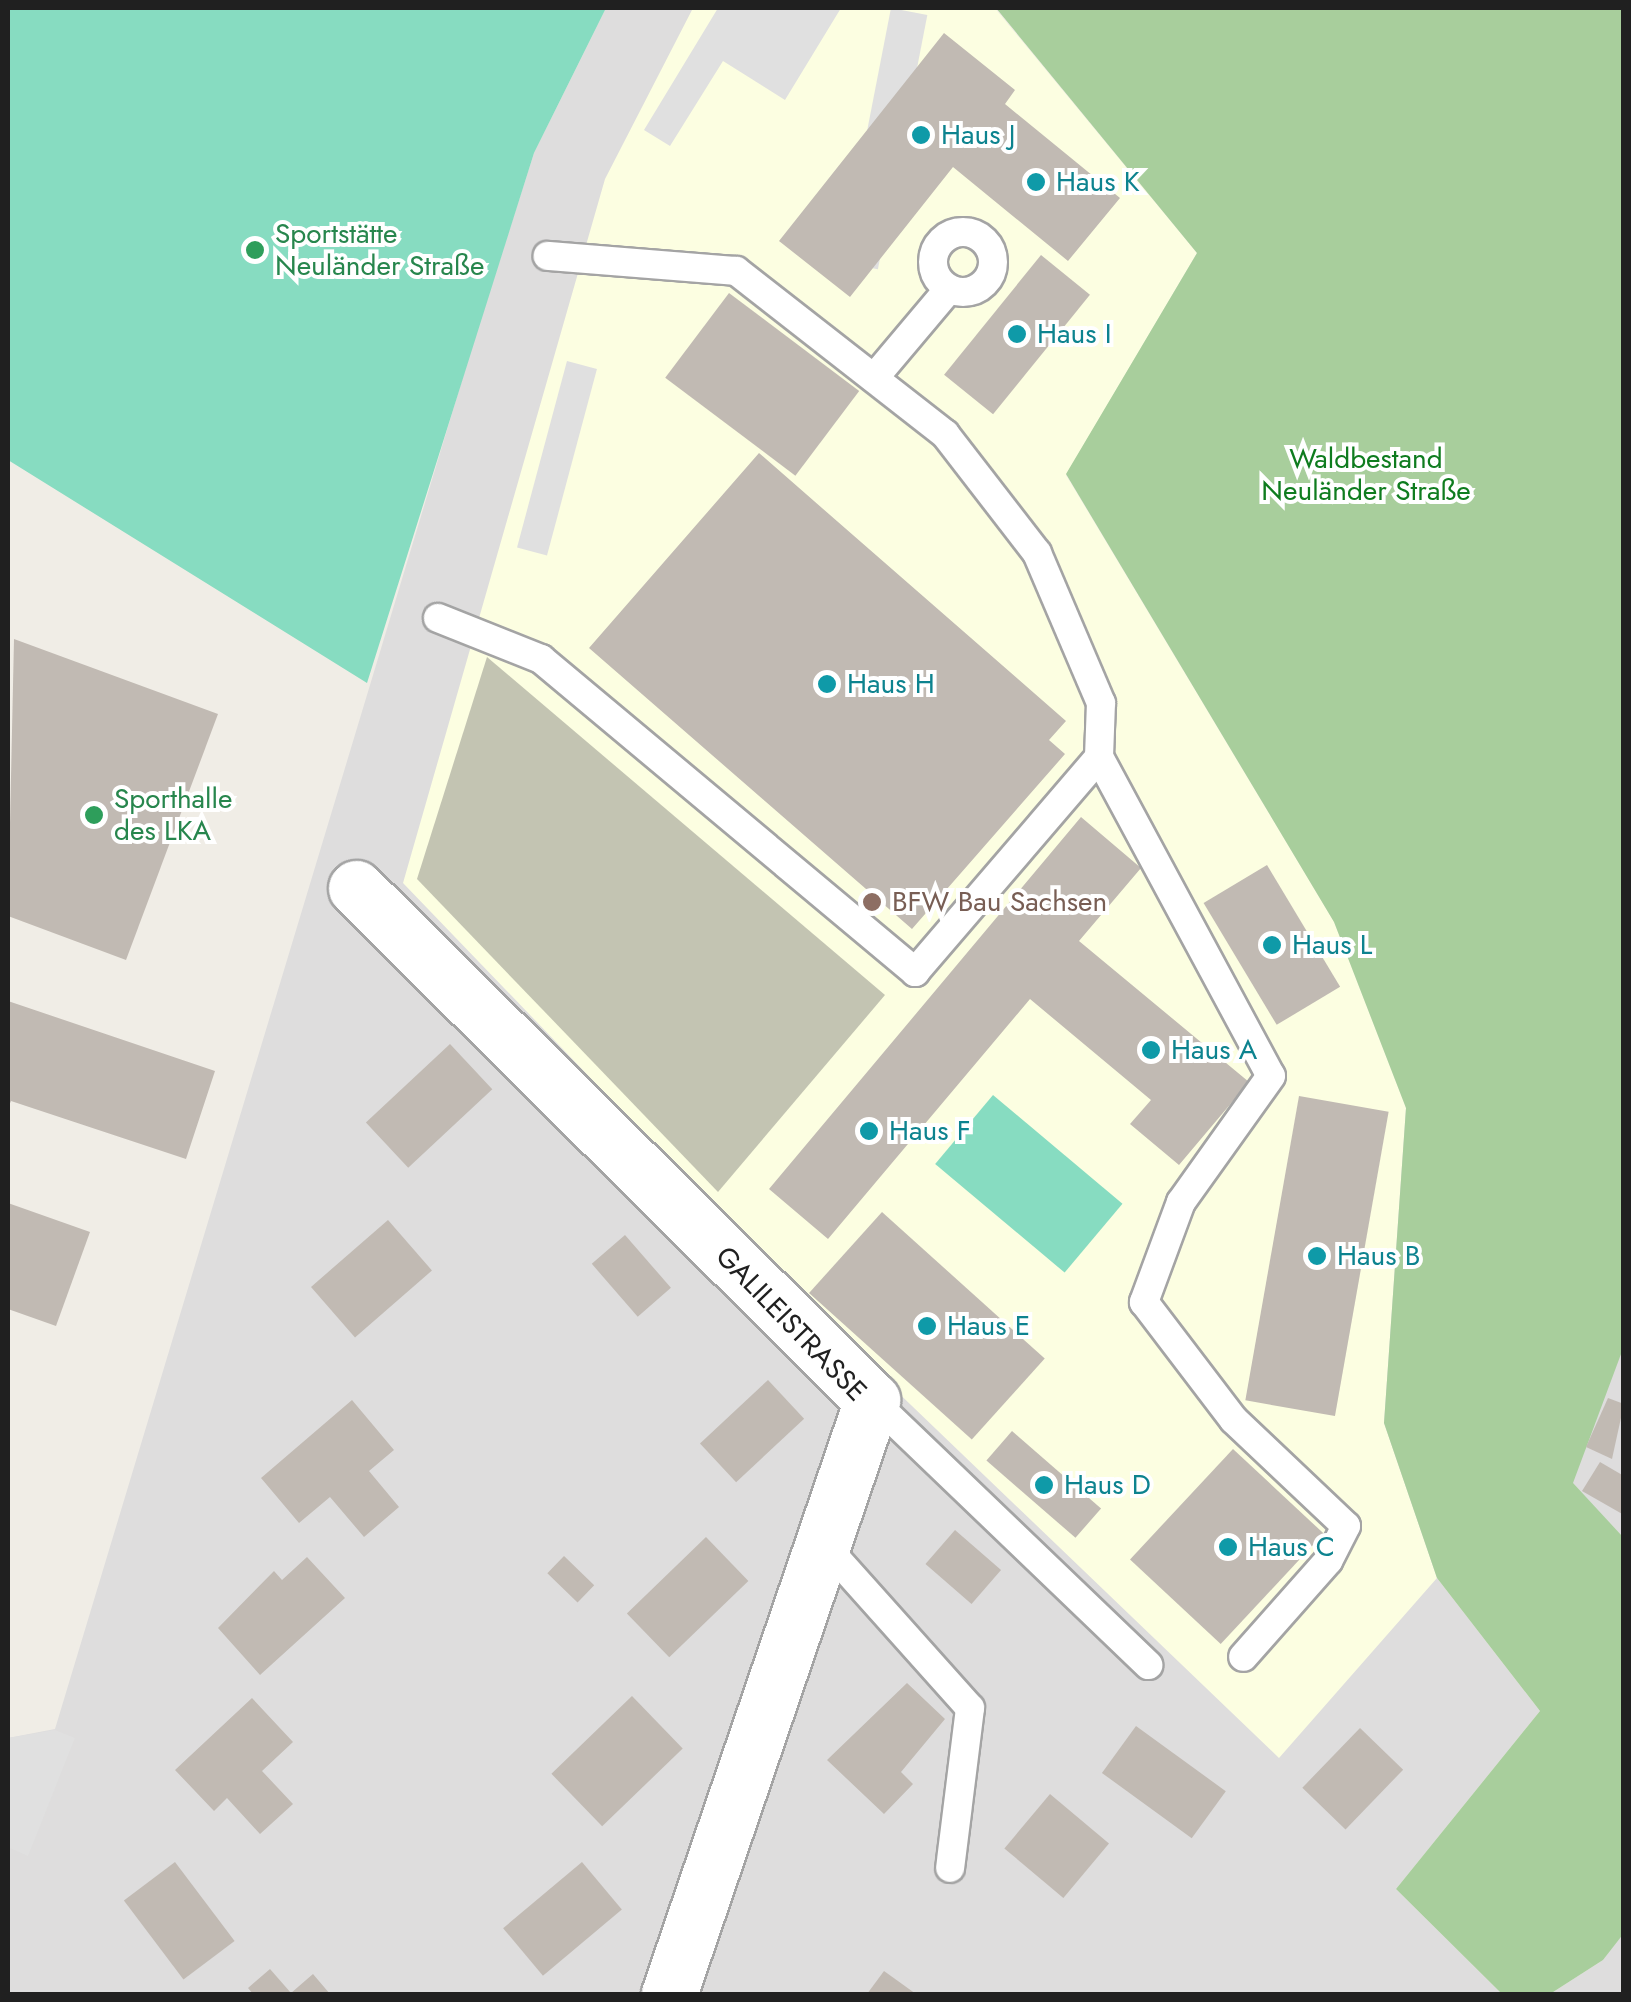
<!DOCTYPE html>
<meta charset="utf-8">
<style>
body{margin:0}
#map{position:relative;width:1631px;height:2002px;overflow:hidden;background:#f0ede6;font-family:Jost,sans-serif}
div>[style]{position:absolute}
.residential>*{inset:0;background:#dedddd}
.education>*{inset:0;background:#fcfee1}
.construction>*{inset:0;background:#c3c4b2}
.forest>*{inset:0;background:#a8ce9c}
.pitch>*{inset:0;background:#87dcc1;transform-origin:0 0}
.parking>*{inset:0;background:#e0e0e0;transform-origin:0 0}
.building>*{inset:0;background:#c1bab3;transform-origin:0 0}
.roads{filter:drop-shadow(2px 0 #a4a4a4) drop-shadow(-2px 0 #a4a4a4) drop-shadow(0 2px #a4a4a4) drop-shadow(0 -2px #a4a4a4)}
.service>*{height:28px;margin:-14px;padding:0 14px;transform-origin:14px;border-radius:14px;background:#fff}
.service>.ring{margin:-14px;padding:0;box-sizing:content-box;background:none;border:28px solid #fff;border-radius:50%}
.minor>*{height:55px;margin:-27.5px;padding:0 27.5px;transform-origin:27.5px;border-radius:27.5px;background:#fff}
.dots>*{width:28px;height:28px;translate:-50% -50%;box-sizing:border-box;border:5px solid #fff;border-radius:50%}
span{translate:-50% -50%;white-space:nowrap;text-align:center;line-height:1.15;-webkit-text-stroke:8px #fff;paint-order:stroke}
.culture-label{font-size:28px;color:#0d838f}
.left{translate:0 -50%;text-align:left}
.leisure-label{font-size:28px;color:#27864d}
.park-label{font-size:28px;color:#0f7c1f}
.education-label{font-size:28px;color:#785e54}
.street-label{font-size:28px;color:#202020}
.frame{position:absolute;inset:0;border:10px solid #202020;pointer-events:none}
</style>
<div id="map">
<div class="residential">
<i style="clip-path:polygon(606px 8px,995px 8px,1197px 253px,1066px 475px,1406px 1108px,1437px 1578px,1540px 1711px,1396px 1889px,1502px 1994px,8px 1994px,8px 1738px,55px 1729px,472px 347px,534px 153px)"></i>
<i style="clip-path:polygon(1623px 1346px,1623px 1537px,1572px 1483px)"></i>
<i style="clip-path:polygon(1623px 1933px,1623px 1994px,1550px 1994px,1603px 1960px)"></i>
</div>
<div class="education">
<i style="clip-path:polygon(693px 8px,995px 8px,1197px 253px,1066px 475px,1334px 922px,1406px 1108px,1384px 1423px,1437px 1578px,1279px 1758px,837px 1334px,403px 883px,605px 179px)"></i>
</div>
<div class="construction">
<i style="clip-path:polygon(487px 657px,885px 995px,718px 1192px,417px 879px)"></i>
</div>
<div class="forest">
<i style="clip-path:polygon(996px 8px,1623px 8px,1624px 1346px,1573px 1483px,1623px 1537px,1624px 1933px,1603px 1960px,1550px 1994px,1502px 1994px,1396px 1889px,1540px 1711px,1437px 1578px,1384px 1423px,1406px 1108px,1334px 922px,1066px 474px,1197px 253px)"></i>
</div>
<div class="pitch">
<i style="clip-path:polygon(8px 8px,606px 8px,534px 153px,367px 683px,8px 460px)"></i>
<i style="left:993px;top:1095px;width:169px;height:90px;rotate:40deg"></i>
</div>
<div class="parking">
<i style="clip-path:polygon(718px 8px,841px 8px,785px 100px,723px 61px,670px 146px,644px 130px)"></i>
<i style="left:891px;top:8px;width:37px;height:259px;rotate:11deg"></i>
<i style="left:567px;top:361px;width:31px;height:193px;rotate:15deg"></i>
<i style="clip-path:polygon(55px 1730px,75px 1738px,28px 1856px,8px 1847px,8px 1738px)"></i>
</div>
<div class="building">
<i style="clip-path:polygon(944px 33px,1015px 90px,1005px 104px,1120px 198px,1068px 261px,953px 167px,850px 297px,779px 241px)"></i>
<i style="left:1041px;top:255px;width:63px;height:154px;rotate:39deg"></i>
<i style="left:729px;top:293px;width:163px;height:106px;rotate:37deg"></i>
<i style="clip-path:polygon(759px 453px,1066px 721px,1049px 740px,1065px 754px,912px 929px,589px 648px)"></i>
<i style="clip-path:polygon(14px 639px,218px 714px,126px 960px,8px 916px)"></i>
<i style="clip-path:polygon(1081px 817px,1141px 868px,1079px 941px,1249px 1082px,1179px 1165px,1130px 1124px,1151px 1100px,1030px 999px,828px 1239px,769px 1189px)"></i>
<i style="left:1267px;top:865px;width:142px;height:74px;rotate:59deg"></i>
<i style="clip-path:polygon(8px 1001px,215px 1071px,186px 1159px,11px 1101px,8px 1108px)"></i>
<i style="left:450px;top:1044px;width:62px;height:115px;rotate:47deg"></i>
<i style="left:1299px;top:1096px;width:91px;height:309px;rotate:10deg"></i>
<i style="clip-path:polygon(8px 1203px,90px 1232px,56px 1326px,8px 1309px)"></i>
<i style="left:882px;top:1212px;width:219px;height:109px;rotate:42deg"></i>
<i style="left:388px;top:1220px;width:67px;height:102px;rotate:49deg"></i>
<i style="left:625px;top:1235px;width:70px;height:44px;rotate:49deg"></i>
<i style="left:768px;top:1380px;width:53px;height:93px;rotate:47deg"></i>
<i style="clip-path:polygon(1608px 1398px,1624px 1404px,1612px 1459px,1586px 1447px)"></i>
<i style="clip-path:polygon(352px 1400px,394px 1450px,369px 1471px,399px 1507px,364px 1537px,330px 1497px,299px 1523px,261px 1478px)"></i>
<i style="left:1012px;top:1431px;width:118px;height:39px;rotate:41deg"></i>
<i style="left:1233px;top:1449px;width:124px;height:151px;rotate:43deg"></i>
<i style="clip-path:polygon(1600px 1462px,1624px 1476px,1624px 1515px,1582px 1491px)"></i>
<i style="left:955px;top:1530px;width:61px;height:45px;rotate:41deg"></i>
<i style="left:706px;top:1537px;width:61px;height:110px;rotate:46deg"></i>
<i style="left:564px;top:1556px;width:42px;height:24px;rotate:44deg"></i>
<i style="clip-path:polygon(307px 1557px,345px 1598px,260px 1675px,218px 1628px,274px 1571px,282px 1580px)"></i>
<i style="clip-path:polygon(907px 1683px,945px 1719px,901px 1772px,913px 1784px,884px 1814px,827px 1760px)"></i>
<i style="left:632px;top:1696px;width:73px;height:112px;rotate:46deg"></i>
<i style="clip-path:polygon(252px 1698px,293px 1742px,262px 1771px,293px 1804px,260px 1834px,227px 1798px,214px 1811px,175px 1770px)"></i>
<i style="left:1136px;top:1726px;width:111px;height:58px;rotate:36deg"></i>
<i style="left:1360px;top:1728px;width:60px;height:83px;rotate:44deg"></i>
<i style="left:1050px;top:1794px;width:77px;height:71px;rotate:40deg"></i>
<i style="left:175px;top:1862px;width:99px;height:64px;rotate:53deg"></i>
<i style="left:582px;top:1862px;width:62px;height:103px;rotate:50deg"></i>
<i style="clip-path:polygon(270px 1969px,291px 1993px,313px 1974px,330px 1994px,253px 1994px,248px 1988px)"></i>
<i style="clip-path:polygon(884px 1971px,916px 1994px,867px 1994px)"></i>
</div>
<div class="roads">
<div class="service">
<i class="ring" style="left:933px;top:232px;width:32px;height:32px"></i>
<i style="left:874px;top:378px;width:116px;rotate:-49.9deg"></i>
<i style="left:438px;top:618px;width:111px;rotate:21.7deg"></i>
<i style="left:541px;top:659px;width:488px;rotate:39.9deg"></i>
<i style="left:915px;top:972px;width:283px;rotate:-49.4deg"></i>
<i style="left:1099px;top:757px;width:54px;rotate:-87.9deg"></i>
<i style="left:1101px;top:703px;width:163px;rotate:-113.1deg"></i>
<i style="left:1037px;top:553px;width:150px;rotate:-127.7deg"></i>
<i style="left:945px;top:434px;width:265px;rotate:-142deg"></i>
<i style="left:736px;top:271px;width:189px;rotate:-175.4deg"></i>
<i style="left:1099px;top:757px;width:362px;rotate:61.7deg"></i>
<i style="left:1271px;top:1076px;width:155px;rotate:125.5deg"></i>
<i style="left:1181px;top:1202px;width:107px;rotate:110.3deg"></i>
<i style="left:1144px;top:1302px;width:148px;rotate:52.7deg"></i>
<i style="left:1234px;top:1420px;width:154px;rotate:43.4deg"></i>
<i style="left:1346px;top:1526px;width:39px;rotate:117deg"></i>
<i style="left:1328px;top:1561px;width:128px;rotate:131.5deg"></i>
<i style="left:872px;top:1400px;width:383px;rotate:43.8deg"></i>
<i style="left:826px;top:1547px;width:216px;rotate:48.2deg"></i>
<i style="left:970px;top:1708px;width:161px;rotate:97.1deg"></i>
</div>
<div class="minor">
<i style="left:356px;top:888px;width:727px;rotate:44.78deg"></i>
<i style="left:872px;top:1400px;width:628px;rotate:108.87deg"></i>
</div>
</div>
<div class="dots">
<i style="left:921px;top:135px;background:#0f9aa8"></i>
<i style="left:1036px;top:182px;background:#0f9aa8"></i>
<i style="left:255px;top:250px;background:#2e9e5b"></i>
<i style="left:1017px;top:334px;background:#0f9aa8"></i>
<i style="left:827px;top:684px;background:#0f9aa8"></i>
<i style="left:94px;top:815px;background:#2e9e5b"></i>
<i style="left:872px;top:902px;background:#8d6e63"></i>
<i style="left:1272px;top:945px;background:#0f9aa8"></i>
<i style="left:1151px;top:1050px;background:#0f9aa8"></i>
<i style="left:869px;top:1131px;background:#0f9aa8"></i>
<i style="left:1317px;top:1256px;background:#0f9aa8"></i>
<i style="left:927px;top:1326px;background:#0f9aa8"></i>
<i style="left:1044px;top:1485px;background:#0f9aa8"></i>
<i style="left:1228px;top:1547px;background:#0f9aa8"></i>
</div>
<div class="culture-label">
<span class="left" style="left:941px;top:135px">Haus J</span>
<span class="left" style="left:1056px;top:182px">Haus K</span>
<span class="left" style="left:1037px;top:334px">Haus I</span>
<span class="left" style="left:847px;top:684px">Haus H</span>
<span class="left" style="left:1292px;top:945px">Haus L</span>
<span class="left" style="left:1171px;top:1050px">Haus A</span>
<span class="left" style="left:889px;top:1131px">Haus F</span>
<span class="left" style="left:1337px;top:1256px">Haus B</span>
<span class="left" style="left:947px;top:1326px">Haus E</span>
<span class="left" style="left:1064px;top:1485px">Haus D</span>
<span class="left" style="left:1248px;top:1547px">Haus C</span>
</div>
<div class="leisure-label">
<span class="left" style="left:275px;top:250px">Sportstätte<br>Neuländer Straße</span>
<span class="left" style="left:114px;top:815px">Sporthalle<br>des LKA</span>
</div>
<div class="park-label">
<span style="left:1366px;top:475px">Waldbestand<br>Neuländer Straße</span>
</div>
<div class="education-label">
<span class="left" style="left:892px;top:902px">BFW Bau Sachsen</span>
</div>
<div class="street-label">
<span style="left:791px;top:1324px;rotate:46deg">GALILEISTRASSE</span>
</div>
<div class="frame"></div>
</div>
